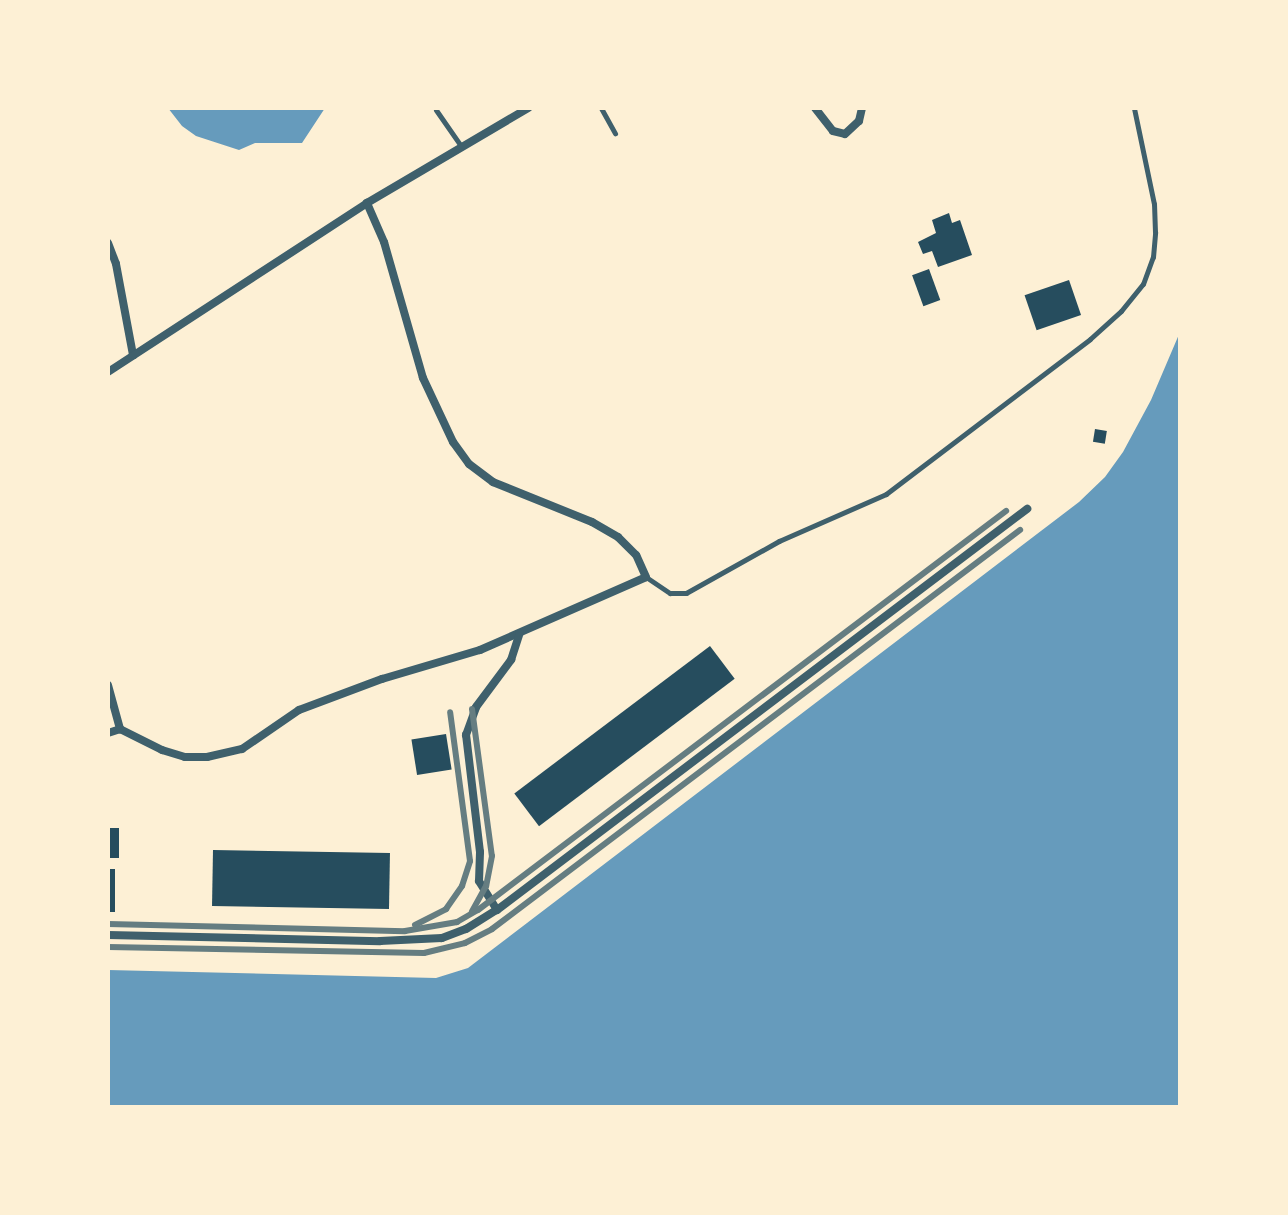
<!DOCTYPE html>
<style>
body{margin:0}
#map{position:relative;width:1288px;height:1215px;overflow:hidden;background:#fdf0d5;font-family:"Varela Round",sans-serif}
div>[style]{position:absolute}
.water>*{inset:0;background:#669bbc}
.building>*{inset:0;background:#264d5e;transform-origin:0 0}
.service>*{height:5px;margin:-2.5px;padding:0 2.5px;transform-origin:2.5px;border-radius:2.5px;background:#3f606c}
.minor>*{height:8px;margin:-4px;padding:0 4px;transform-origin:4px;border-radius:4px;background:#3f606c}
.rail>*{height:6px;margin:-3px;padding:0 3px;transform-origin:3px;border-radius:3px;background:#657d81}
span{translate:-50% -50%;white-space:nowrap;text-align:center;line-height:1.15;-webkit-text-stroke:6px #fdf0d5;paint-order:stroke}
.frame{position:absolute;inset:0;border:110px solid #fdf0d5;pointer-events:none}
</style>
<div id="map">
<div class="water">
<i style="clip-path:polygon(168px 108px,325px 108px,302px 143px,255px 143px,239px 150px,196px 136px,182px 126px)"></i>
<i style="clip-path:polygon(1180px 332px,1180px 1107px,108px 1107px,108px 970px,436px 978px,468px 968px,1079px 502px,1105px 477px,1123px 452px,1151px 400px)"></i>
</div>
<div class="building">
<i style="clip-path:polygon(949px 213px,952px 223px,960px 220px,972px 255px,938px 267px,932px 251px,923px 254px,918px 242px,936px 233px,932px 220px)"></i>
<i style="left:929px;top:269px;width:33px;height:18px;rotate:70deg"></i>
<i style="left:1069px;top:280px;width:37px;height:47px;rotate:71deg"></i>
<i style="left:1095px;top:429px;width:12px;height:13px;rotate:9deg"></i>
<i style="left:710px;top:646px;width:41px;height:245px;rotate:53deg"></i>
<i style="left:446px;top:734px;width:36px;height:35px;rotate:81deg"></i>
<i style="left:108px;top:828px;width:11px;height:30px"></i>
<i style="left:213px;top:850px;width:177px;height:56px;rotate:1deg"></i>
<i style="left:108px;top:869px;width:7px;height:43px"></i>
</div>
<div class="service">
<i style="left:601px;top:108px;width:29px;rotate:61deg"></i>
<i style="left:436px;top:110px;width:44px;rotate:55.2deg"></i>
<i style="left:646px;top:577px;width:29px;rotate:34deg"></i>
<i style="left:670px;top:593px;width:16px"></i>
<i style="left:686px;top:593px;width:107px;rotate:-29.2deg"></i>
<i style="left:779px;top:541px;width:117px;rotate:-23.7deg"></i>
<i style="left:886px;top:494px;width:256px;rotate:-37.2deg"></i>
<i style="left:1090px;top:339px;width:42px;rotate:-42.1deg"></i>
<i style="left:1121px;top:311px;width:35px;rotate:-51deg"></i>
<i style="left:1143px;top:284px;width:29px;rotate:-70deg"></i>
<i style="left:1153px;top:257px;width:25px;rotate:-85deg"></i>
<i style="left:1155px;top:232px;width:28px;rotate:-92deg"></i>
<i style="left:1154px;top:204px;width:98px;rotate:-101.8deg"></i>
</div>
<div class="minor">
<i style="left:815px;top:108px;width:29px;rotate:52deg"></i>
<i style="left:833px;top:131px;width:12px;rotate:14deg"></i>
<i style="left:845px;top:134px;width:19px;rotate:-43deg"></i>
<i style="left:859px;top:121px;width:13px;rotate:-77deg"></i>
<i style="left:108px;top:243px;width:22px;rotate:69deg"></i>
<i style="left:116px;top:264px;width:93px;rotate:79.4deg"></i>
<i style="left:108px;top:372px;width:309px;rotate:-33.1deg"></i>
<i style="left:367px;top:203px;width:187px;rotate:-30.5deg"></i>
<i style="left:108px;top:685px;width:46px;rotate:74.7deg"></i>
<i style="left:108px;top:733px;width:13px;rotate:-18deg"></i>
<i style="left:120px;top:729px;width:47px;rotate:26.6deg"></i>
<i style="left:162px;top:750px;width:24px;rotate:17deg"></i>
<i style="left:185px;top:757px;width:22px"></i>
<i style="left:207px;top:757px;width:36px;rotate:-13deg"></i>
<i style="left:242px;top:749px;width:69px;rotate:-34.4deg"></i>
<i style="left:299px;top:710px;width:89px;rotate:-20.5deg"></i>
<i style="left:382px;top:679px;width:102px;rotate:-16.5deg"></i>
<i style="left:480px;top:650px;width:181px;rotate:-23.7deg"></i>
<i style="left:646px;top:577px;width:24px;rotate:-114deg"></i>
<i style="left:636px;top:555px;width:25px;rotate:-135deg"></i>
<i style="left:618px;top:537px;width:30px;rotate:-150deg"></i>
<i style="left:592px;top:522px;width:107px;rotate:-158deg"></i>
<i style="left:493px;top:482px;width:30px;rotate:-143deg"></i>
<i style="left:469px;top:464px;width:27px;rotate:-126deg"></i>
<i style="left:453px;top:442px;width:71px;rotate:-115.1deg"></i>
<i style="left:423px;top:378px;width:141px;rotate:-106deg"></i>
<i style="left:384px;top:242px;width:43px;rotate:-113.6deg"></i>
<i style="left:497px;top:910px;width:34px;rotate:-122deg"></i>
<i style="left:479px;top:881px;width:29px;rotate:-88deg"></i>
<i style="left:480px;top:852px;width:118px;rotate:-96.8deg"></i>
<i style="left:466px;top:735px;width:30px;rotate:-70deg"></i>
<i style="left:476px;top:707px;width:59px;rotate:-53.3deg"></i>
<i style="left:511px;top:660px;width:28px;rotate:-72deg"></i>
<i style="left:108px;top:935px;width:272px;rotate:1.3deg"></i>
<i style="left:380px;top:941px;width:62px;rotate:-2.8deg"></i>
<i style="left:442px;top:938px;width:26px;rotate:-21deg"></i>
<i style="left:466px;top:929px;width:36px;rotate:-32deg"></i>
<i style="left:497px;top:910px;width:665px;rotate:-37.11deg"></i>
</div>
<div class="rail">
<i style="left:472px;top:709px;width:148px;rotate:82.3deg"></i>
<i style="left:492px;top:856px;width:31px;rotate:101deg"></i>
<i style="left:486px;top:886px;width:29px;rotate:119deg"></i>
<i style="left:108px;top:924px;width:297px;rotate:1.4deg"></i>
<i style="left:405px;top:931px;width:53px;rotate:-9.8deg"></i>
<i style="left:457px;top:922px;width:24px;rotate:-30deg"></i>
<i style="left:478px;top:910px;width:662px;rotate:-37.08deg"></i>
<i style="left:415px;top:925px;width:35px;rotate:-27deg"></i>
<i style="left:446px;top:909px;width:28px;rotate:-55deg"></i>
<i style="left:462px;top:886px;width:26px;rotate:-72deg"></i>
<i style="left:470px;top:861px;width:150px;rotate:-97.6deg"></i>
<i style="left:108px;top:947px;width:316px;rotate:1.1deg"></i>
<i style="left:424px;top:953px;width:42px;rotate:-13.7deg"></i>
<i style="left:465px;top:943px;width:30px;rotate:-27deg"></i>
<i style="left:492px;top:929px;width:662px;rotate:-37.08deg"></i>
</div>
<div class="frame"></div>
</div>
